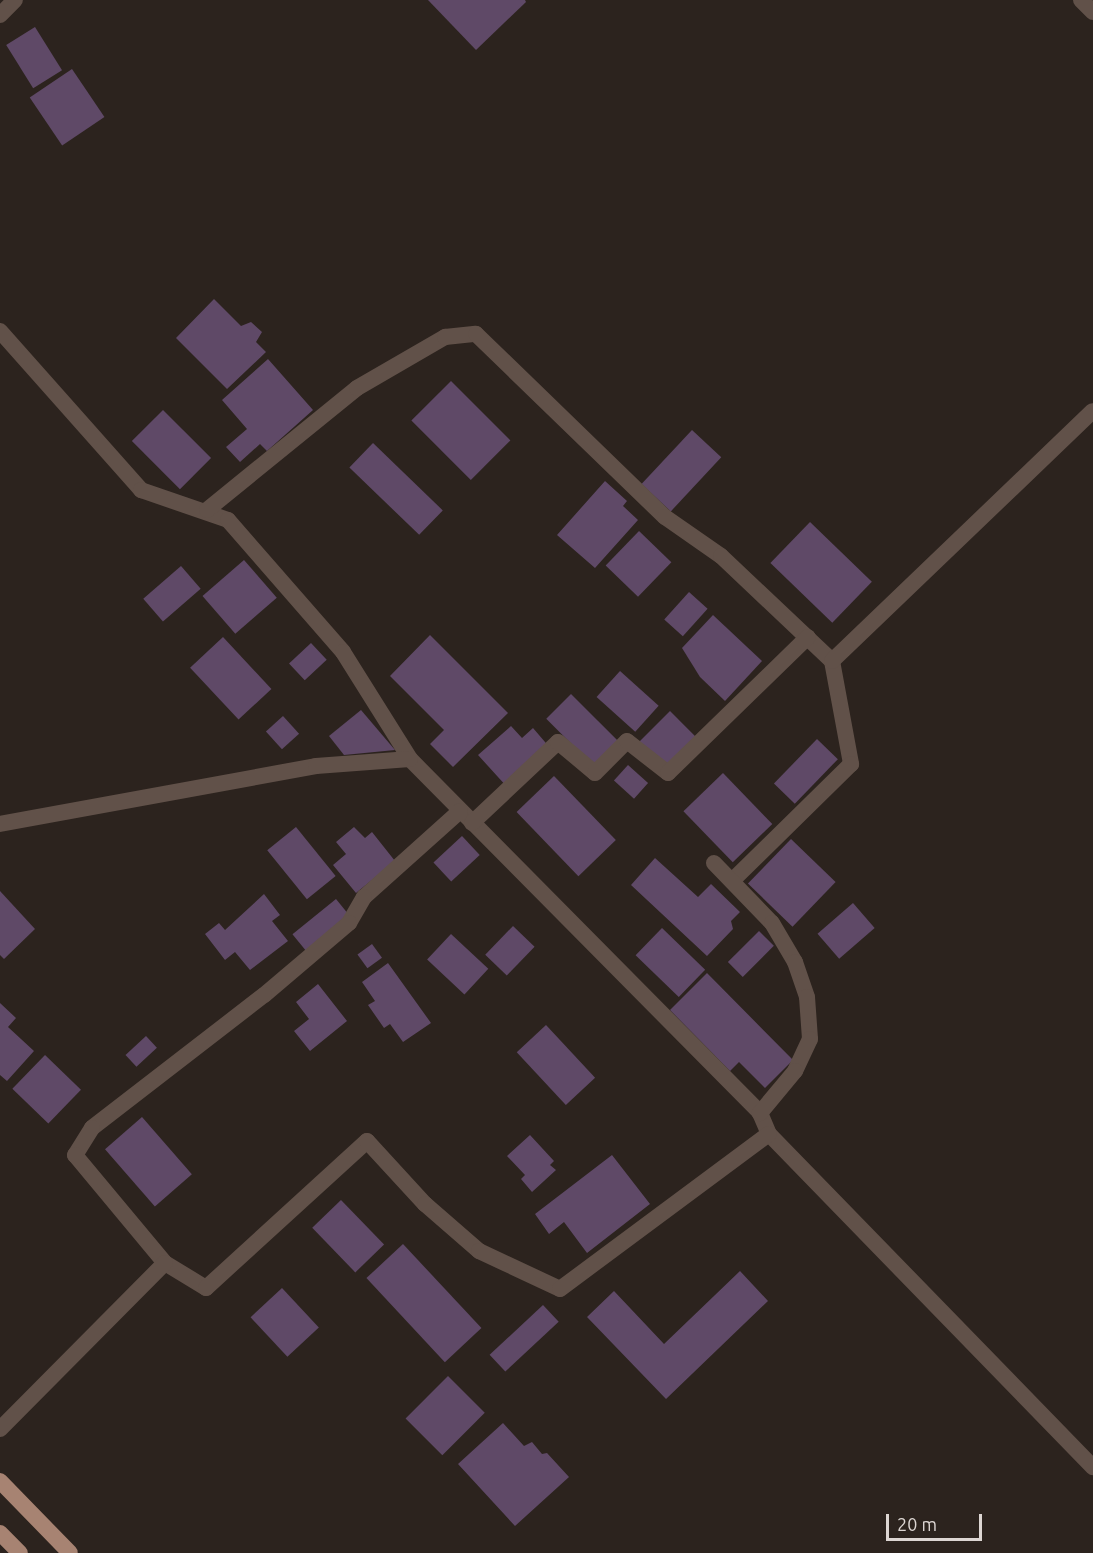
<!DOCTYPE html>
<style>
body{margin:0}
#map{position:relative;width:1093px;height:1553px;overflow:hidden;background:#2c231e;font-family:Ubuntu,sans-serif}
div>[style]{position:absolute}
.building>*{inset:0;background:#5f4967;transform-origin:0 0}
.minor>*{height:16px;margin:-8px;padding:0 8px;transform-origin:8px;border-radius:8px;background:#615149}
.trunk>*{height:16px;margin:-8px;padding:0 8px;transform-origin:8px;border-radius:8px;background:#a78372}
span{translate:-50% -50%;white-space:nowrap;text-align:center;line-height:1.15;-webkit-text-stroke:6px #2c231e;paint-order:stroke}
.scale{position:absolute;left:886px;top:1514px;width:96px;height:27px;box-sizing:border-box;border:3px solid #ddd6d3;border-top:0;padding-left:8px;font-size:18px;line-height:21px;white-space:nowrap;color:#ddd6d3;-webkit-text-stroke:4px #2c231e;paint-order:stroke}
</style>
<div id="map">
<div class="building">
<i style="clip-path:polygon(428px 0,525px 0,526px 2px,476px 50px)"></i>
<i style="left:35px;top:27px;width:51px;height:34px;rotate:58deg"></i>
<i style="left:72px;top:69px;width:58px;height:51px;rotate:56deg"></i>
<i style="clip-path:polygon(214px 299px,241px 326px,251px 322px,262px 332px,256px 342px,266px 352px,227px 389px,176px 338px)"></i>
<i style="clip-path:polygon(268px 359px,313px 410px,267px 451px,260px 444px,240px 462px,226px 447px,247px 429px,222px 400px)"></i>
<i style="left:451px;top:381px;width:84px;height:56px;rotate:45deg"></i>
<i style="left:163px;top:410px;width:68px;height:44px;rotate:45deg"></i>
<i style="left:692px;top:430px;width:40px;height:74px;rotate:43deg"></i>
<i style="left:373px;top:443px;width:97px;height:34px;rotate:44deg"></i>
<i style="clip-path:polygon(605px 481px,627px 501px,623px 506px,638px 520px,595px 568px,557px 535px)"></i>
<i style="left:810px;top:522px;width:86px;height:57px;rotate:44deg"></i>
<i style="left:639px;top:531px;width:45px;height:48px;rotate:44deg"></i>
<i style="left:244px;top:560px;width:50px;height:55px;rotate:49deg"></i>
<i style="left:181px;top:566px;width:30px;height:50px;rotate:49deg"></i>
<i style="left:689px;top:592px;width:25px;height:37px;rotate:42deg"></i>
<i style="clip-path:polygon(713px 615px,762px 661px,725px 701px,700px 677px,682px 648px)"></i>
<i style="clip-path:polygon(430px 635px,508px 713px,453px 767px,430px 744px,444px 730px,390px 676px)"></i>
<i style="left:223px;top:637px;width:71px;height:45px;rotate:47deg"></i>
<i style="left:311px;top:643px;width:23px;height:30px;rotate:47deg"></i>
<i style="left:620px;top:671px;width:52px;height:35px;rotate:42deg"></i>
<i style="left:571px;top:694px;width:74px;height:35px;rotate:45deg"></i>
<i style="clip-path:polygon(361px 710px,395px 750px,344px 755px,329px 736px)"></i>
<i style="left:670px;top:711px;width:37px;height:47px;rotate:45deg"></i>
<i style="left:283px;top:716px;width:24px;height:23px;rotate:48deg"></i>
<i style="clip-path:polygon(511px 726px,522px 738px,533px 728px,551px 749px,508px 788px,478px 755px)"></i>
<i style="left:817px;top:739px;width:29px;height:62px;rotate:44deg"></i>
<i style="left:628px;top:765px;width:27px;height:21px;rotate:42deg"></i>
<i style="left:723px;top:773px;width:71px;height:55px;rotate:46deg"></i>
<i style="left:554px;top:776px;width:89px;height:52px;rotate:46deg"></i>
<i style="left:296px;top:827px;width:63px;height:37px;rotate:51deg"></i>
<i style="clip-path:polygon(354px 827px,365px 838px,372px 832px,395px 861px,356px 893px,333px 865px,346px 854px,336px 842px)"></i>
<i style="left:462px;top:836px;width:26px;height:39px;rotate:47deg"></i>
<i style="left:791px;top:839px;width:62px;height:62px;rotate:44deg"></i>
<i style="clip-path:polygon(655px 858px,698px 897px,711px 884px,740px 912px,731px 921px,733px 929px,707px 956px,631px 885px)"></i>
<i style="clip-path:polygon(0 891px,35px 929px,4px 959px,0 955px)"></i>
<i style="clip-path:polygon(264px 894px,280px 915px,272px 921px,288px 941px,250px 970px,235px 952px,225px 960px,205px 934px,219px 923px,225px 930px)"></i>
<i style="left:336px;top:899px;width:21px;height:56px;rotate:51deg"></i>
<i style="left:853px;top:903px;width:33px;height:47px;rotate:49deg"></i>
<i style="left:513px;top:926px;width:30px;height:40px;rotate:44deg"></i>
<i style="left:662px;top:928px;width:60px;height:38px;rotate:44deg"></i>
<i style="left:759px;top:931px;width:21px;height:44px;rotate:45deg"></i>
<i style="left:451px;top:934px;width:51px;height:35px;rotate:43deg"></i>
<i style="left:372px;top:944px;width:17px;height:18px;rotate:54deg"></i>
<i style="clip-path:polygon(388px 963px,431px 1023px,403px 1042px,390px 1024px,384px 1028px,368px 1005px,375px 1001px,362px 982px)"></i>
<i style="clip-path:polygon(707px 973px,793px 1060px,765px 1088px,739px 1062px,730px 1071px,670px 1010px)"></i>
<i style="clip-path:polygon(318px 984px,347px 1021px,310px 1051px,294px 1031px,309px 1019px,296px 1002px)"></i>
<i style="clip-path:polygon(0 1003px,16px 1018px,8px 1027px,34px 1051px,7px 1081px,0 1075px)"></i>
<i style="left:546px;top:1025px;width:72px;height:40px;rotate:47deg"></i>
<i style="left:146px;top:1036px;width:16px;height:28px;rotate:47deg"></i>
<i style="left:45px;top:1055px;width:50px;height:47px;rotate:44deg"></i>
<i style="left:142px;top:1117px;width:76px;height:49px;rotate:49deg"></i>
<i style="clip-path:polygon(530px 1135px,554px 1161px,550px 1165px,556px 1170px,532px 1192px,521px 1179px,525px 1175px,507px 1156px)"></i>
<i style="clip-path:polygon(612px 1155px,650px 1204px,587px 1253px,564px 1222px,549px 1234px,535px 1214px)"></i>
<i style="left:341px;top:1200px;width:62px;height:40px;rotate:46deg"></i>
<i style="left:403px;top:1244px;width:115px;height:50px;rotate:47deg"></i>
<i style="clip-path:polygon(740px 1271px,768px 1301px,666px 1399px,587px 1317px,614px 1291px,664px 1344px)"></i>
<i style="left:282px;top:1288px;width:54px;height:43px;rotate:47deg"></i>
<i style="left:543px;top:1305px;width:23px;height:73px;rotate:47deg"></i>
<i style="left:448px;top:1376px;width:52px;height:60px;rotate:45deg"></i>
<i style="clip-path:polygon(503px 1423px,524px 1446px,532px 1442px,542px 1454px,547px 1453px,569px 1477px,515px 1526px,458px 1464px)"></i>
</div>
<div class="minor">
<i style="left:1081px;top:0;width:17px;rotate:45deg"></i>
<i style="left:0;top:15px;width:21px;rotate:-45deg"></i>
<i style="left:0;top:331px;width:213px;rotate:48.4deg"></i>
<i style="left:141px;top:490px;width:92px;rotate:19deg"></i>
<i style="left:228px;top:520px;width:175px;rotate:48.9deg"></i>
<i style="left:343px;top:652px;width:126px;rotate:57.9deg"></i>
<i style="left:410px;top:759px;width:498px;rotate:45.3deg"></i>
<i style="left:760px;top:1113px;width:23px;rotate:67deg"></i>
<i style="left:769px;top:1134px;width:465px;rotate:45.8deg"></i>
<i style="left:207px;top:510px;width:193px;rotate:-39.1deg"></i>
<i style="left:357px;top:388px;width:102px;rotate:-30.1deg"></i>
<i style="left:445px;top:337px;width:31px;rotate:-6deg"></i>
<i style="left:476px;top:334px;width:263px;rotate:44.1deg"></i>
<i style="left:665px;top:517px;width:68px;rotate:34.9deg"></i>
<i style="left:721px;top:556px;width:153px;rotate:43.4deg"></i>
<i style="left:832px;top:661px;width:105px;rotate:79.5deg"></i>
<i style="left:851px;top:764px;width:167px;rotate:135.5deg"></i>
<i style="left:832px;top:661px;width:361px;rotate:-43.8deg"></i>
<i style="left:460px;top:811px;width:129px;rotate:138.1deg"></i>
<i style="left:364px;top:897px;width:30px;rotate:120deg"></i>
<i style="left:349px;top:923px;width:111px;rotate:139.7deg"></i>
<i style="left:264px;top:995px;width:217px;rotate:142.3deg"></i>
<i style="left:92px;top:1128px;width:32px;rotate:122deg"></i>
<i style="left:75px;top:1155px;width:141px;rotate:50.2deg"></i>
<i style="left:165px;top:1263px;width:48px;rotate:31.4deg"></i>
<i style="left:206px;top:1288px;width:218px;rotate:-42.4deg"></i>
<i style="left:367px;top:1141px;width:86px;rotate:47.4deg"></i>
<i style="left:425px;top:1204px;width:72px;rotate:41deg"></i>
<i style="left:479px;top:1251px;width:89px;rotate:25.1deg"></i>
<i style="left:560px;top:1289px;width:260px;rotate:-36.6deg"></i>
<i style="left:472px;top:823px;width:118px;rotate:-43.3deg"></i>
<i style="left:558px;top:742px;width:48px;rotate:40deg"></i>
<i style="left:595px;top:773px;width:45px;rotate:-45deg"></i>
<i style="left:627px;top:741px;width:52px;rotate:38deg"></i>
<i style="left:668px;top:773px;width:195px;rotate:-44.2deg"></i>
<i style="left:0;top:824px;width:321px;rotate:-10.4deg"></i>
<i style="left:316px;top:766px;width:94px;rotate:-4.3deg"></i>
<i style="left:714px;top:863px;width:83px;rotate:46deg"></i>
<i style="left:772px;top:923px;width:45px;rotate:59.5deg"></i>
<i style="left:795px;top:962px;width:37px;rotate:71deg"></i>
<i style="left:807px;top:997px;width:42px;rotate:85.9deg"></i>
<i style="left:810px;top:1039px;width:35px;rotate:115deg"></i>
<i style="left:795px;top:1071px;width:55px;rotate:129.8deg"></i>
<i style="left:0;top:1429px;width:234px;rotate:-45.2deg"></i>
</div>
<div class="trunk">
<i style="left:0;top:1481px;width:100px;rotate:45.8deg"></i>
<i style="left:0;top:1533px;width:28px;rotate:45deg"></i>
</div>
<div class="scale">20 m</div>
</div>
